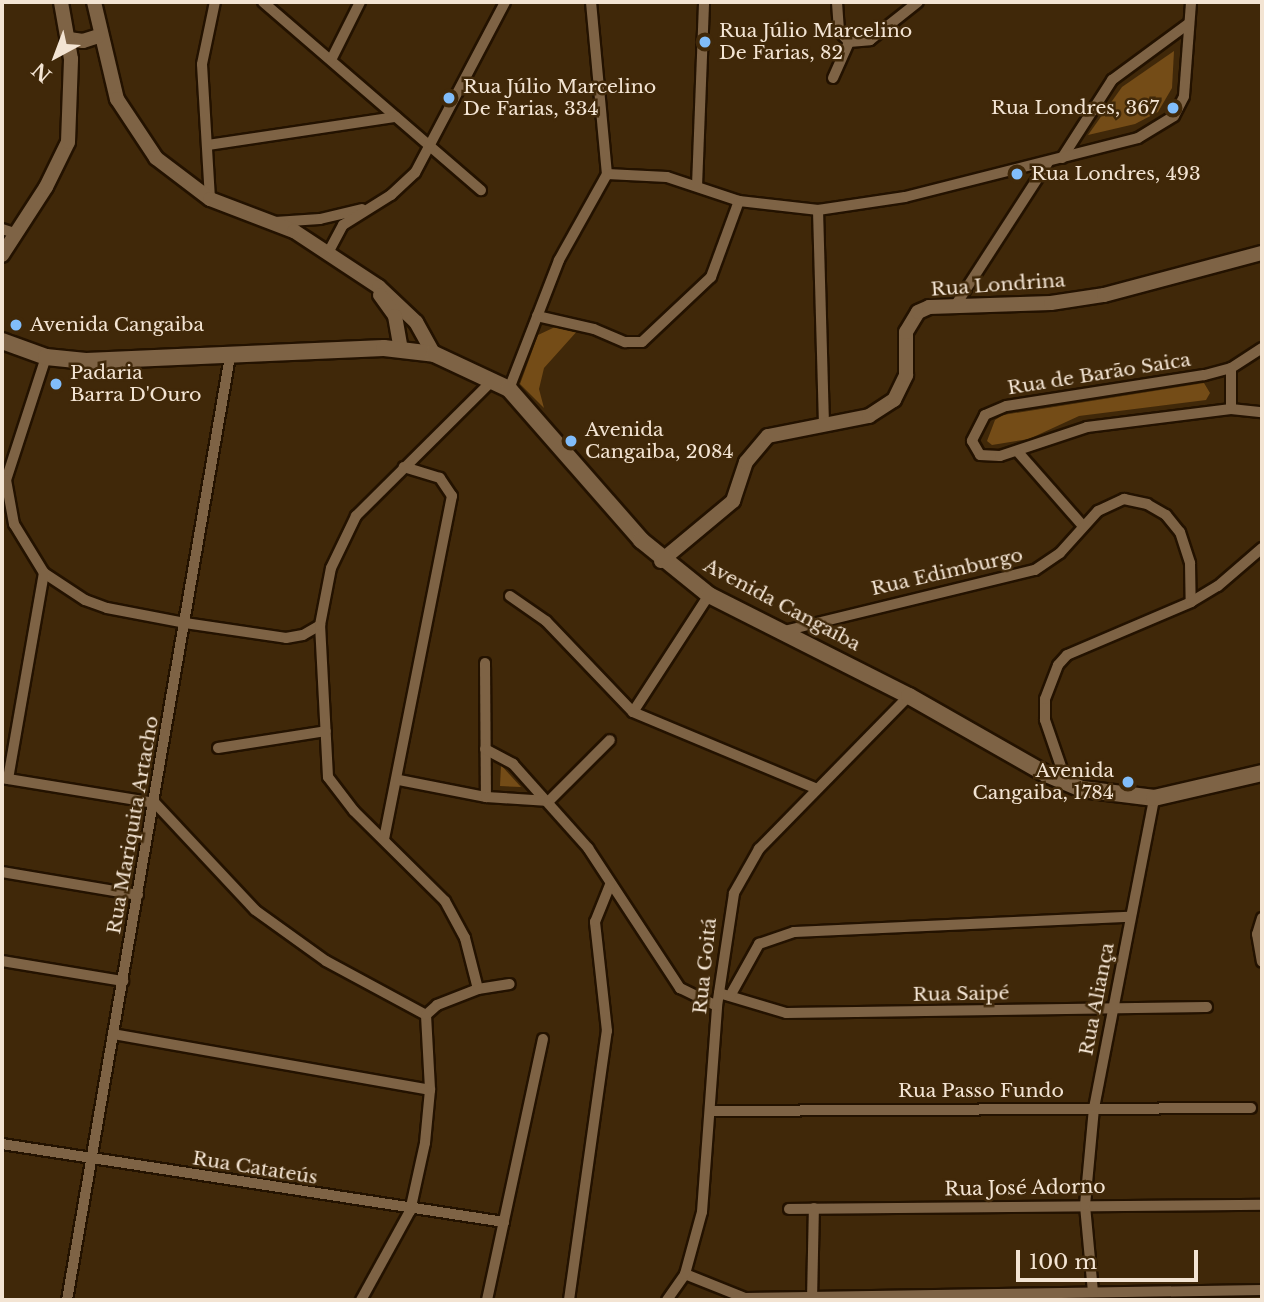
<!DOCTYPE html>
<meta charset="utf-8">
<style>
body{margin:0}
#map{position:relative;width:1264px;height:1302px;overflow:hidden;background:#402809;font-family:"Libre Baskerville",serif}
div>[style]{position:absolute}
.green>*{inset:0;background:#744c17}
.roads{filter:drop-shadow(2px 0 #231200) drop-shadow(-2px 0 #231200) drop-shadow(0 2px #231200) drop-shadow(0 -2px #231200)}
.minor>*{height:10px;margin:-5px;padding:0 5px;transform-origin:5px;border-radius:5px;background:#7e6345}
.tertiary>*{height:14px;margin:-7px;padding:0 7px;transform-origin:7px;border-radius:7px;background:#7e6345}
.secondary>*{height:16px;margin:-8px;padding:0 8px;transform-origin:8px;border-radius:8px;background:#7e6345}
.dots>*{width:19px;height:19px;translate:-50% -50%;box-sizing:border-box;border:4px solid #402809;border-radius:50%}
span{translate:-50% -50%;white-space:nowrap;text-align:center;line-height:1.15;-webkit-text-stroke:5px #402809;paint-order:stroke}
.poi-label{font-size:19px;color:#f3e4d3}
.left{translate:0 -50%;text-align:left}
.right{translate:-100% -50%;text-align:right}
.street-label{font-size:19px;color:#f3e4d3}
.frame{position:absolute;inset:0;border:4px solid #f3e4d3;pointer-events:none}
.north{position:absolute;left:21px;top:21px;width:70px;height:70px;-webkit-text-stroke:5px #402809;paint-order:stroke;rotate:221deg;font-size:19px;font-weight:700;line-height:28px;text-align:center;color:#f3e4d3}
.north::after{content:'';display:block;margin:auto;width:24px;height:32px;background:#f3e4d3;clip-path:polygon(50% 0,100% 100%,50% 72%,0 100%)}
.scale{position:absolute;left:1016px;top:1250px;width:182px;height:32px;box-sizing:border-box;border:4px solid #f3e4d3;border-top:0;padding-left:9px;font-size:21px;line-height:24px;white-space:nowrap;color:#f3e4d3;-webkit-text-stroke:5px #402809;paint-order:stroke}
</style>
<div id="map">
<div class="green">
<i style="clip-path:polygon(1174px 51px,1172px 88px,1158px 112px,1135px 124px,1088px 135px,1122px 87px)"></i>
<i style="clip-path:polygon(555px 327px,579px 329px,544px 368px,539px 389px,544px 408px,520px 384px,538px 335px)"></i>
<i style="clip-path:polygon(1204px 383px,1210px 393px,1206px 400px,1079px 416px,1029px 439px,992px 445px,987px 441px,995px 420px,1003px 415px)"></i>
<i style="clip-path:polygon(501px 765px,521px 787px,500px 786px)"></i>
</div>
<div class="roads">
<div class="minor">
<i style="left:263px;top:2px;width:288px;rotate:40.8deg"></i>
<i style="left:591px;top:2px;width:173px;rotate:84.7deg"></i>
<i style="left:849px;top:42px;width:21px;rotate:-5deg"></i>
<i style="left:870px;top:40px;width:61px;rotate:-38.4deg"></i>
<i style="left:331px;top:60px;width:65px;rotate:-63.4deg"></i>
<i style="left:833px;top:78px;width:39px;rotate:-66deg"></i>
<i style="left:849px;top:42px;width:15px;rotate:-132deg"></i>
<i style="left:839px;top:31px;width:29px;rotate:-94deg"></i>
<i style="left:208px;top:145px;width:190px;rotate:-8.5deg"></i>
<i style="left:1062px;top:158px;width:93px;rotate:-57.3deg"></i>
<i style="left:1112px;top:80px;width:94px;rotate:-36.4deg"></i>
<i style="left:607px;top:174px;width:60px;rotate:2.9deg"></i>
<i style="left:667px;top:177px;width:76px;rotate:18.4deg"></i>
<i style="left:739px;top:201px;width:80px;rotate:6.5deg"></i>
<i style="left:818px;top:210px;width:88px;rotate:-8.5deg"></i>
<i style="left:905px;top:197px;width:240px;rotate:-14.2deg"></i>
<i style="left:1138px;top:138px;width:42px;rotate:-31.4deg"></i>
<i style="left:1174px;top:116px;width:22px;rotate:-63deg"></i>
<i style="left:1184px;top:96px;width:94px;rotate:-85.7deg"></i>
<i style="left:697px;top:186px;width:184px;rotate:-87.8deg"></i>
<i style="left:210px;top:199px;width:135px;rotate:-93.4deg"></i>
<i style="left:202px;top:64px;width:63px;rotate:-78.2deg"></i>
<i style="left:818px;top:210px;width:214px;rotate:88.4deg"></i>
<i style="left:275px;top:222px;width:45px;rotate:-3.8deg"></i>
<i style="left:320px;top:219px;width:43px;rotate:-13.4deg"></i>
<i style="left:2px;top:229px;width:13px;rotate:18deg"></i>
<i style="left:328px;top:253px;width:32px;rotate:-62deg"></i>
<i style="left:343px;top:225px;width:57px;rotate:-32deg"></i>
<i style="left:391px;top:195px;width:33px;rotate:-43deg"></i>
<i style="left:415px;top:173px;width:193px;rotate:-62.2deg"></i>
<i style="left:955px;top:306px;width:171px;rotate:-57.1deg"></i>
<i style="left:537px;top:316px;width:58px;rotate:12.8deg"></i>
<i style="left:594px;top:329px;width:34px;rotate:23deg"></i>
<i style="left:625px;top:342px;width:17px"></i>
<i style="left:642px;top:342px;width:95px;rotate:-43.3deg"></i>
<i style="left:711px;top:277px;width:81px;rotate:-69.8deg"></i>
<i style="left:1262px;top:348px;width:37px;rotate:147deg"></i>
<i style="left:1231px;top:368px;width:28px;rotate:165deg"></i>
<i style="left:1204px;top:375px;width:200px;rotate:171.1deg"></i>
<i style="left:1006px;top:406px;width:23px;rotate:157deg"></i>
<i style="left:985px;top:415px;width:29px;rotate:117deg"></i>
<i style="left:972px;top:441px;width:16px;rotate:60deg"></i>
<i style="left:980px;top:455px;width:20px;rotate:3deg"></i>
<i style="left:1000px;top:456px;width:92px;rotate:-18.4deg"></i>
<i style="left:1087px;top:427px;width:145px;rotate:-7.1deg"></i>
<i style="left:1231px;top:409px;width:31px;rotate:6deg"></i>
<i style="left:46px;top:357px;width:129px;rotate:108deg"></i>
<i style="left:6px;top:480px;width:45px;rotate:79.7deg"></i>
<i style="left:14px;top:524px;width:57px;rotate:58.5deg"></i>
<i style="left:44px;top:573px;width:49px;rotate:33.4deg"></i>
<i style="left:85px;top:600px;width:23px;rotate:20deg"></i>
<i style="left:107px;top:608px;width:79px;rotate:10.9deg"></i>
<i style="left:185px;top:623px;width:102px;rotate:8.4deg"></i>
<i style="left:286px;top:638px;width:17px;rotate:-10deg"></i>
<i style="left:303px;top:635px;width:20px;rotate:-30deg"></i>
<i style="left:509px;top:389px;width:138px;rotate:-68.8deg"></i>
<i style="left:559px;top:260px;width:98px;rotate:-60.8deg"></i>
<i style="left:1231px;top:409px;width:41px;rotate:-90deg"></i>
<i style="left:1018px;top:452px;width:98px;rotate:48.7deg"></i>
<i style="left:510px;top:596px;width:44px;rotate:34.8deg"></i>
<i style="left:546px;top:621px;width:126px;rotate:46.3deg"></i>
<i style="left:633px;top:712px;width:197px;rotate:22.7deg"></i>
<i style="left:784px;top:631px;width:258px;rotate:-13.7deg"></i>
<i style="left:1035px;top:570px;width:30px;rotate:-34deg"></i>
<i style="left:1060px;top:553px;width:57px;rotate:-47.9deg"></i>
<i style="left:1098px;top:511px;width:29px;rotate:-25deg"></i>
<i style="left:1124px;top:499px;width:24px;rotate:12deg"></i>
<i style="left:1147px;top:504px;width:22px;rotate:30deg"></i>
<i style="left:1166px;top:515px;width:22px;rotate:51deg"></i>
<i style="left:1180px;top:532px;width:33px;rotate:72deg"></i>
<i style="left:1190px;top:563px;width:39px;rotate:89deg"></i>
<i style="left:485px;top:663px;width:134px;rotate:89.6deg"></i>
<i style="left:633px;top:712px;width:140px;rotate:-57deg"></i>
<i style="left:218px;top:748px;width:109px;rotate:-8.9deg"></i>
<i style="left:485px;top:749px;width:32px;rotate:28deg"></i>
<i style="left:513px;top:764px;width:113px;rotate:48.2deg"></i>
<i style="left:588px;top:848px;width:168px;rotate:56.7deg"></i>
<i style="left:680px;top:988px;width:41px;rotate:25.9deg"></i>
<i style="left:2px;top:778px;width:155px;rotate:9.3deg"></i>
<i style="left:8px;top:779px;width:209px;rotate:-80.1deg"></i>
<i style="left:399px;top:780px;width:89px;rotate:11.1deg"></i>
<i style="left:486px;top:797px;width:63px;rotate:3.6deg"></i>
<i style="left:1067px;top:784px;width:68px;rotate:-109deg"></i>
<i style="left:1045px;top:720px;width:21px;rotate:-90deg"></i>
<i style="left:1045px;top:699px;width:36px;rotate:-69deg"></i>
<i style="left:1058px;top:665px;width:13px;rotate:-48deg"></i>
<i style="left:1067px;top:655px;width:135px;rotate:-23.1deg"></i>
<i style="left:1191px;top:602px;width:31px;rotate:-31deg"></i>
<i style="left:1218px;top:586px;width:58px;rotate:-40.8deg"></i>
<i style="left:549px;top:801px;width:86px;rotate:-45deg"></i>
<i style="left:155px;top:803px;width:146px;rotate:46.9deg"></i>
<i style="left:255px;top:910px;width:87px;rotate:35.7deg"></i>
<i style="left:326px;top:961px;width:114px;rotate:28.4deg"></i>
<i style="left:426px;top:1015px;width:75px;rotate:86.9deg"></i>
<i style="left:430px;top:1090px;width:53px;rotate:95.4deg"></i>
<i style="left:425px;top:1143px;width:70px;rotate:102.4deg"></i>
<i style="left:410px;top:1211px;width:102px;rotate:118.8deg"></i>
<i style="left:384px;top:839px;width:350px;rotate:-78.8deg"></i>
<i style="left:452px;top:496px;width:22px;rotate:-124deg"></i>
<i style="left:440px;top:478px;width:38px;rotate:-163deg"></i>
<i style="left:2px;top:872px;width:138px;rotate:9.6deg"></i>
<i style="left:1262px;top:918px;width:17px;rotate:107deg"></i>
<i style="left:1257px;top:934px;width:28px;rotate:80deg"></i>
<i style="left:2px;top:961px;width:123px;rotate:9.4deg"></i>
<i style="left:478px;top:989px;width:53px;rotate:-104.3deg"></i>
<i style="left:465px;top:938px;width:42px;rotate:-118.4deg"></i>
<i style="left:445px;top:901px;width:128px;rotate:-135.3deg"></i>
<i style="left:354px;top:811px;width:43px;rotate:-127.4deg"></i>
<i style="left:328px;top:777px;width:152px;rotate:-93deg"></i>
<i style="left:320px;top:625px;width:58px;rotate:-79.1deg"></i>
<i style="left:331px;top:568px;width:58px;rotate:-64.3deg"></i>
<i style="left:356px;top:516px;width:194px;rotate:-44.8deg"></i>
<i style="left:719px;top:993px;width:70px;rotate:16.6deg"></i>
<i style="left:786px;top:1013px;width:421px;rotate:-0.8deg"></i>
<i style="left:730px;top:996px;width:60px;rotate:-60.9deg"></i>
<i style="left:759px;top:944px;width:37px;rotate:-19deg"></i>
<i style="left:794px;top:932px;width:336px;rotate:-2.6deg"></i>
<i style="left:426px;top:1015px;width:15px;rotate:-42deg"></i>
<i style="left:437px;top:1005px;width:44px;rotate:-21.3deg"></i>
<i style="left:478px;top:989px;width:32px;rotate:-9deg"></i>
<i style="left:113px;top:1034px;width:322px;rotate:10deg"></i>
<i style="left:712px;top:1111px;width:539px;rotate:-0.32deg"></i>
<i style="left:2px;top:1144px;width:508px;rotate:8.83deg"></i>
<i style="left:789px;top:1209px;width:473px;rotate:-0.5deg"></i>
<i style="left:685px;top:1274px;width:65px;rotate:21.8deg"></i>
<i style="left:745px;top:1298px;width:517px;rotate:-0.89deg"></i>
<i style="left:1093px;top:1292px;width:87px;rotate:-95.3deg"></i>
<i style="left:1085px;top:1205px;width:97px;rotate:-84.7deg"></i>
<i style="left:1094px;top:1108px;width:316px;rotate:-79deg"></i>
<i style="left:67px;top:1300px;width:958px;rotate:-80.2deg"></i>
<i style="left:487px;top:1300px;width:267px;rotate:-77.9deg"></i>
<i style="left:569px;top:1300px;width:272px;rotate:-82deg"></i>
<i style="left:607px;top:1031px;width:110px;rotate:-96.3deg"></i>
<i style="left:595px;top:922px;width:40px;rotate:-68deg"></i>
<i style="left:667px;top:1300px;width:32px;rotate:-55deg"></i>
<i style="left:685px;top:1274px;width:64px;rotate:-74.7deg"></i>
<i style="left:702px;top:1212px;width:207px;rotate:-85.8deg"></i>
<i style="left:717px;top:1006px;width:114px;rotate:-81.4deg"></i>
<i style="left:734px;top:893px;width:51px;rotate:-60.4deg"></i>
<i style="left:759px;top:849px;width:214px;rotate:-45.6deg"></i>
<i style="left:812px;top:1300px;width:92px;rotate:-88.8deg"></i>
</div>
<div class="tertiary">
<i style="left:94px;top:2px;width:100px;rotate:76.7deg"></i>
<i style="left:117px;top:99px;width:71px;rotate:56.5deg"></i>
<i style="left:156px;top:158px;width:68px;rotate:37.2deg"></i>
<i style="left:210px;top:199px;width:90px;rotate:20.9deg"></i>
<i style="left:294px;top:231px;width:102px;rotate:33.4deg"></i>
<i style="left:379px;top:287px;width:51px;rotate:43.4deg"></i>
<i style="left:416px;top:322px;width:37px;rotate:61deg"></i>
<i style="left:69px;top:39px;width:14px;rotate:8deg"></i>
<i style="left:83px;top:41px;width:16px;rotate:-18deg"></i>
<i style="left:2px;top:255px;width:81px;rotate:-57.1deg"></i>
<i style="left:46px;top:187px;width:50px;rotate:-63.9deg"></i>
<i style="left:68px;top:142px;width:83px;rotate:-87.9deg"></i>
<i style="left:71px;top:59px;width:58px;rotate:-100deg"></i>
<i style="left:380px;top:295px;width:26px;rotate:54deg"></i>
<i style="left:395px;top:316px;width:34px;rotate:80deg"></i>
<i style="left:661px;top:561px;width:94px;rotate:-39.8deg"></i>
<i style="left:733px;top:501px;width:41px;rotate:-71.6deg"></i>
<i style="left:746px;top:462px;width:34px;rotate:-50deg"></i>
<i style="left:768px;top:436px;width:103px;rotate:-11.2deg"></i>
<i style="left:869px;top:416px;width:30px;rotate:-33deg"></i>
<i style="left:894px;top:400px;width:28px;rotate:-64deg"></i>
<i style="left:906px;top:375px;width:43px;rotate:-90deg"></i>
<i style="left:906px;top:332px;width:23px;rotate:-59deg"></i>
<i style="left:918px;top:312px;width:12px;rotate:-24deg"></i>
<i style="left:929px;top:307px;width:122px;rotate:-1.9deg"></i>
<i style="left:1051px;top:303px;width:54px;rotate:-8.6deg"></i>
<i style="left:1104px;top:295px;width:163px;rotate:-14.9deg"></i>
</div>
<div class="secondary">
<i style="left:2px;top:341px;width:47px;rotate:20deg"></i>
<i style="left:46px;top:357px;width:40px;rotate:5.7deg"></i>
<i style="left:86px;top:361px;width:298px;rotate:-2.5deg"></i>
<i style="left:384px;top:348px;width:50px;rotate:6.8deg"></i>
<i style="left:434px;top:354px;width:83px;rotate:25deg"></i>
<i style="left:509px;top:389px;width:201px;rotate:48.8deg"></i>
<i style="left:641px;top:540px;width:87px;rotate:39deg"></i>
<i style="left:709px;top:595px;width:224px;rotate:26.8deg"></i>
<i style="left:909px;top:696px;width:158px;rotate:29.7deg"></i>
<i style="left:1046px;top:774px;width:39px;rotate:23deg"></i>
<i style="left:1082px;top:789px;width:73px;rotate:7.1deg"></i>
<i style="left:1154px;top:798px;width:111px;rotate:-13deg"></i>
</div>
</div>
<div class="dots">
<i style="left:705px;top:42px;background:#81bdfa"></i>
<i style="left:449px;top:98px;background:#81bdfa"></i>
<i style="left:1173px;top:108px;background:#81bdfa"></i>
<i style="left:1017px;top:174px;background:#81bdfa"></i>
<i style="left:16px;top:325px;background:#81bdfa"></i>
<i style="left:56px;top:384px;background:#81bdfa"></i>
<i style="left:571px;top:441px;background:#81bdfa"></i>
<i style="left:1128px;top:782px;background:#81bdfa"></i>
</div>
<div class="poi-label">
<span class="left" style="left:719px;top:42px">Rua Júlio Marcelino<br>De Farias, 82</span>
<span class="left" style="left:463px;top:98px">Rua Júlio Marcelino<br>De Farias, 334</span>
<span class="right" style="left:1159px;top:108px">Rua Londres, 367</span>
<span class="left" style="left:1031px;top:174px">Rua Londres, 493</span>
<span class="left" style="left:30px;top:325px">Avenida Cangaiba</span>
<span class="left" style="left:70px;top:384px">Padaria<br>Barra D'Ouro</span>
<span class="left" style="left:585px;top:441px">Avenida<br>Cangaiba, 2084</span>
<span class="right" style="left:1114px;top:782px">Avenida<br>Cangaiba, 1784</span>
</div>
<div class="street-label">
<span style="left:998px;top:285px;rotate:-4deg">Rua Londrina</span>
<span style="left:1099px;top:374px;rotate:-9deg">Rua de Barão Saica</span>
<span style="left:947px;top:572px;rotate:-13deg">Rua Edimburgo</span>
<span style="left:782px;top:605px;rotate:28deg">Avenida Cangaíba</span>
<span style="left:133px;top:825px;rotate:-80deg">Rua Mariquita Artacho</span>
<span style="left:705px;top:966px;rotate:-84deg">Rua Goitá</span>
<span style="left:961px;top:994px;rotate:-1deg">Rua Saipé</span>
<span style="left:1097px;top:999px;rotate:-79deg">Rua Aliança</span>
<span style="left:981px;top:1091px">Rua Passo Fundo</span>
<span style="left:255px;top:1168px;rotate:9deg">Rua Catateús</span>
<span style="left:1025px;top:1188px;rotate:-1deg">Rua José Adorno</span>
</div>
<div class="frame"></div>
<div class="north">N</div>
<div class="scale">100 m</div>
</div>
